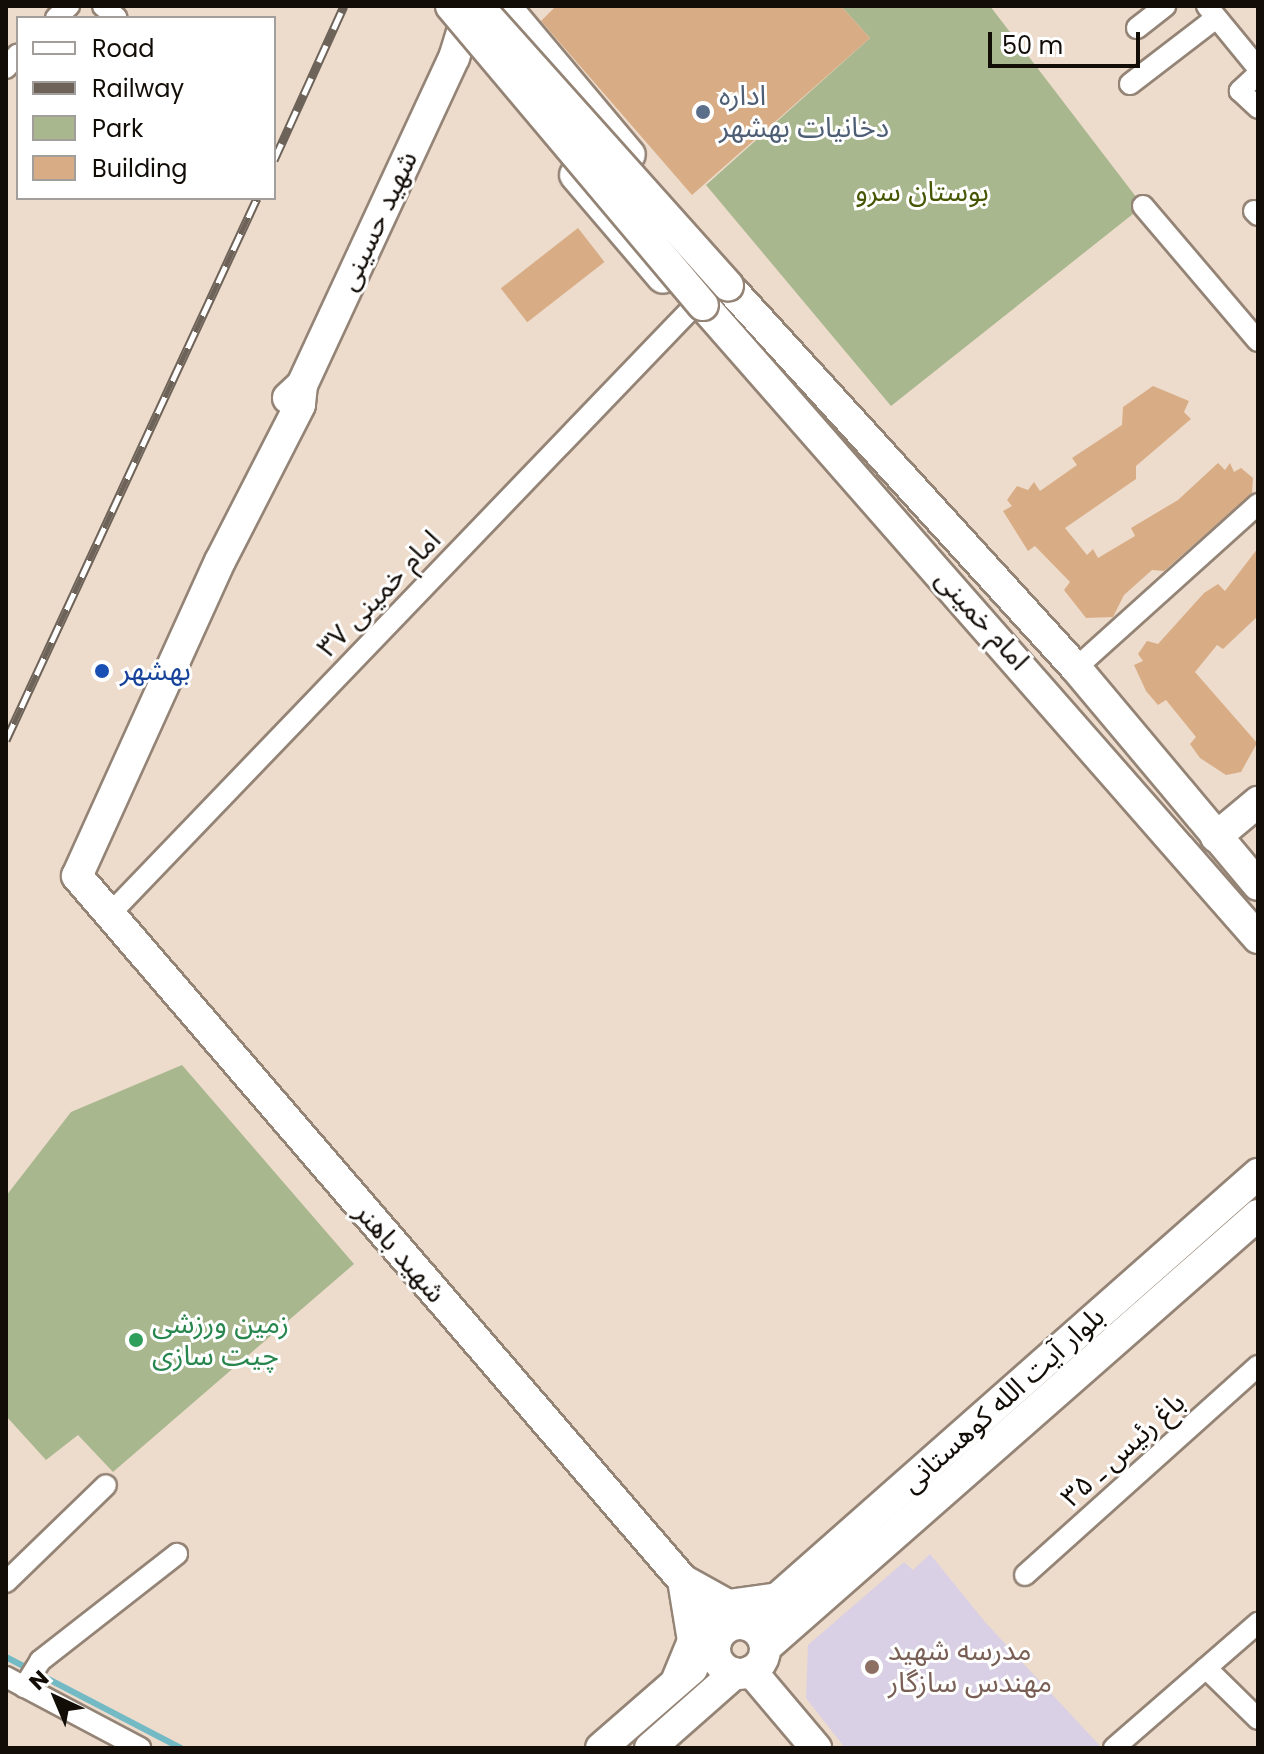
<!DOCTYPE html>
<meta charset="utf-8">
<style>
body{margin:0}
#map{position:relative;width:1264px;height:1754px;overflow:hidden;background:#eddbcc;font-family:Poppins,"Noto Sans Arabic",sans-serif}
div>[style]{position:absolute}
.education>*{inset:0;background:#dad0e5}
.green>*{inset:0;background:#a9b78e}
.stream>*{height:6px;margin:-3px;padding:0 3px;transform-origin:3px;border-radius:3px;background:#73bac5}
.building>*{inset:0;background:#d8ad85;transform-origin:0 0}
.roads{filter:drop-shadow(2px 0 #948476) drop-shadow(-2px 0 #948476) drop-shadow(0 2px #948476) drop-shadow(0 -2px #948476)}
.street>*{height:20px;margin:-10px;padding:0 10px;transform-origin:10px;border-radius:10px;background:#fff}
.secondary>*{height:30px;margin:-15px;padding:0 15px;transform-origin:15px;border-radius:15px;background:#fff}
.secondary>.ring{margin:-15px;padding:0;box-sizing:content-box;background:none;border:30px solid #fff;border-radius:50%}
.rail>*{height:9px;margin-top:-4.5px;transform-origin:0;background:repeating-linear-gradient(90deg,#fff 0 18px,#6e6359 0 36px);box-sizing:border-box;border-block:2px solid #6e6359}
.bridges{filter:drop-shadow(2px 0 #948476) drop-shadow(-2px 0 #948476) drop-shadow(0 2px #948476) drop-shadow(0 -2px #948476)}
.secondary-bridge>*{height:30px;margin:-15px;padding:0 15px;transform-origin:15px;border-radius:15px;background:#fff}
.dots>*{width:22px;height:22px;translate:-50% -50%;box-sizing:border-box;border:4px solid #fff;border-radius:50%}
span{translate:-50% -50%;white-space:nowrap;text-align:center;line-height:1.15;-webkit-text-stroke:6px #fff;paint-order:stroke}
.service-label{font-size:28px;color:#4e5e75}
.left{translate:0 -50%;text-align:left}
.park-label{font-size:28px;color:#455703}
.street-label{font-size:28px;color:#130d08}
.transit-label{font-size:28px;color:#164399}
.leisure-label{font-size:28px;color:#27864d}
.education-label{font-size:28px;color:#785e54}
.frame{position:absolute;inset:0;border:8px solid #130d08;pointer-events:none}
.legend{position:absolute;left:16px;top:16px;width:260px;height:184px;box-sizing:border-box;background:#fff;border:2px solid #a19e9c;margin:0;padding:10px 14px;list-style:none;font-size:24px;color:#130d08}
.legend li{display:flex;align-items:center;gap:16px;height:40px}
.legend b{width:40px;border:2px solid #a19e9c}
.north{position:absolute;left:16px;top:1658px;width:80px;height:80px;-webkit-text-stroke:6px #fff;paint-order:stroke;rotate:316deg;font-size:22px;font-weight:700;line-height:32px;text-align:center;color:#130d08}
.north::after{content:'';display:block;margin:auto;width:28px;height:36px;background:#130d08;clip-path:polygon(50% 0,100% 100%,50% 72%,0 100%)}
.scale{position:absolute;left:988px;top:32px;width:152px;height:36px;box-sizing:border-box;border:4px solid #130d08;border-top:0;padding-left:10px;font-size:24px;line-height:28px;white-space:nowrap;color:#130d08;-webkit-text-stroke:6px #fff;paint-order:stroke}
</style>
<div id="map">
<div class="education">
<i style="clip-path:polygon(930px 1554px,985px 1622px,1102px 1748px,845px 1748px,806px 1698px,808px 1645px,904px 1562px,913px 1570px)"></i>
</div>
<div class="green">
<i style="clip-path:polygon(841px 6px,990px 6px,1143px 206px,891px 406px,706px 185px,870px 38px)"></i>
<i style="clip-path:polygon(182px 1065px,354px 1264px,113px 1472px,78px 1435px,46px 1460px,6px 1416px,6px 1196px,71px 1112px)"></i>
</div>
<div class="stream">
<i style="left:6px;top:1657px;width:197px;rotate:27.5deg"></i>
</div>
<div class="building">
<i style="clip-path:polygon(556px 6px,841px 6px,870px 38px,692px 195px,541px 21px)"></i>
<i style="left:578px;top:228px;width:43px;height:98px;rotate:52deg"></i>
<i style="clip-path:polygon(1153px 386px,1189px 401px,1184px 412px,1191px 419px,1136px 466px,1136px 479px,1065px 528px,1087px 555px,1093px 549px,1098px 558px,1135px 536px,1131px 528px,1178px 500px,1218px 463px,1225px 470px,1230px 463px,1234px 472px,1241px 468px,1253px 478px,1252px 493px,1164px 571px,1152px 570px,1124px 595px,1113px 617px,1086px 618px,1064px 590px,1070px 582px,1035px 546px,1028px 551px,1003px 511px,1012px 506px,1007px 500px,1017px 486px,1028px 490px,1034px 482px,1040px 491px,1077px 465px,1072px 458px,1122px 425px,1123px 407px)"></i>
<i style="clip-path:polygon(1258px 548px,1258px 616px,1223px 649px,1217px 645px,1195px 672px,1257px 743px,1241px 772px,1226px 775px,1200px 758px,1190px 744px,1196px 737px,1166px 700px,1158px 705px,1146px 691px,1134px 665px,1143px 661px,1138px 654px,1147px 641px,1158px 644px,1204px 593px,1218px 584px,1225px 591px)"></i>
</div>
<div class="roads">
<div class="street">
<i style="left:103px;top:6px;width:18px;rotate:41deg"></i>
<i style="left:1207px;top:6px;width:80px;rotate:50.6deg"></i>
<i style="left:56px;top:18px;width:18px;rotate:-43deg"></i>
<i style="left:1137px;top:28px;width:36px;rotate:-38deg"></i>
<i style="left:6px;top:68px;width:18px;rotate:-49deg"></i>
<i style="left:1258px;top:74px;width:25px;rotate:137deg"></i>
<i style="left:1240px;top:91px;width:25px;rotate:43deg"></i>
<i style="left:1130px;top:84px;width:108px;rotate:-37.5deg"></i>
<i style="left:1143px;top:206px;width:177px;rotate:49.6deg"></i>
<i style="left:1254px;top:211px;width:6px;rotate:45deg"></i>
<i style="left:1076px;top:668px;width:245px;rotate:-42deg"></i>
<i style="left:107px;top:917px;width:843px;rotate:-46.15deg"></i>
<i style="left:1025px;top:1575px;width:313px;rotate:-41.9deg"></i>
<i style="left:6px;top:1582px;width:139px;rotate:-44.1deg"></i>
<i style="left:1206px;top:1668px;width:73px;rotate:44.4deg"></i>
<i style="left:6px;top:1677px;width:152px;rotate:27.9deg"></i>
<i style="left:24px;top:1687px;width:31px;rotate:-58deg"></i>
<i style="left:40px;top:1661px;width:174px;rotate:-38deg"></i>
<i style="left:1114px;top:1748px;width:191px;rotate:-41deg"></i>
</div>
<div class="secondary">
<i style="left:505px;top:6px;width:194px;rotate:50deg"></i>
<i style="left:575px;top:175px;width:135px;rotate:49.5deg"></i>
<i style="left:728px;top:286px;width:517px;rotate:47.67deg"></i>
<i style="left:1076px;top:668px;width:283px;rotate:50deg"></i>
<i style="left:703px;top:305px;width:842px;rotate:48.76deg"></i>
<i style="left:302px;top:385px;width:20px;rotate:96deg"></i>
<i style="left:300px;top:405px;width:175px;rotate:117.1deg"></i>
<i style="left:220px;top:561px;width:346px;rotate:114.4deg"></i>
<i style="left:77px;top:876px;width:992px;rotate:49.29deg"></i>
<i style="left:288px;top:398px;width:19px;rotate:-43deg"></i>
<i style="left:302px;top:385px;width:361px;rotate:-65.1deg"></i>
<i style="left:454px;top:58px;width:54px;rotate:-72.9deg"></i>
<i style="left:1216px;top:837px;width:55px;rotate:-39.8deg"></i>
<i class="ring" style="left:715px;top:1624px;width:20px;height:20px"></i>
<i style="left:747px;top:1625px;width:682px;rotate:-41.43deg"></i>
<i style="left:765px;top:1648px;width:656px;rotate:-41.29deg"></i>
<i style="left:751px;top:1671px;width:101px;rotate:49.8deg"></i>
<i style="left:676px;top:1682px;width:44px;rotate:-67.5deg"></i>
<i style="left:693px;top:1641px;width:62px;rotate:-99.3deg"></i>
<i style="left:683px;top:1580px;width:51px;rotate:29.1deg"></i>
<i style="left:728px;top:1605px;width:51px;rotate:-7.8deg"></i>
<i style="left:601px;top:1748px;width:121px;rotate:-41deg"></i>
<i style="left:650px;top:1748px;width:113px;rotate:-41.4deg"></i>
</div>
</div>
<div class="rail">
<i style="left:274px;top:160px;width:169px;rotate:-65.6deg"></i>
<i style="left:6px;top:740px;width:597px;rotate:-65.15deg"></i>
</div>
<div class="bridges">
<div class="secondary-bridge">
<i style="left:451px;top:6px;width:391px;rotate:49.9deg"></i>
<i style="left:478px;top:6px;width:375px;rotate:48.2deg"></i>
</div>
</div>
<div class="dots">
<i style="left:703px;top:112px;background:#5c6f8a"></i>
<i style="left:102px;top:671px;background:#1a4fb4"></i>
<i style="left:136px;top:1340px;background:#2e9e5b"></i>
<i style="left:872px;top:1667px;background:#8d6e63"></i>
</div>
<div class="service-label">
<span class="left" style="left:719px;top:112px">اداره<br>دخانیات بهشهر</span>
</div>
<div class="park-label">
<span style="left:922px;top:192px">بوستان سرو</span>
</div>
<div class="street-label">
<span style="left:378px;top:221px;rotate:-65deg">شهید حسینی</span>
<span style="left:379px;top:594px;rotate:-46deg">امام خمینی ۳۷</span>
<span style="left:982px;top:620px;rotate:48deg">امام خمینی</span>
<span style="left:400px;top:1253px;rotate:49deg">شهید باهنر</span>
<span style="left:1003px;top:1400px;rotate:-42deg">بلوار آیت الله کوهستانی</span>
<span style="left:1123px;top:1450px;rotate:-42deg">باغ رئیس ـ ۳۵</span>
</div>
<div class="transit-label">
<span class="left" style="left:120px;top:671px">بهشهر</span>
</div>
<div class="leisure-label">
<span class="left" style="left:152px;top:1340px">زمین ورزشی<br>چیت سازی</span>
</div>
<div class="education-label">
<span class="left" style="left:888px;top:1667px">مدرسه شهید<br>مهندس سازگار</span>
</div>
<div class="frame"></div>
<ul class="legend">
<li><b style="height:10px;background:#fff"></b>Road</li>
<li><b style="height:10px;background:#6e6359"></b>Railway</li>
<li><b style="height:22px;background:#a9b78e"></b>Park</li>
<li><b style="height:22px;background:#d8ad85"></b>Building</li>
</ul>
<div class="north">N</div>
<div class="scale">50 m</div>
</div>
